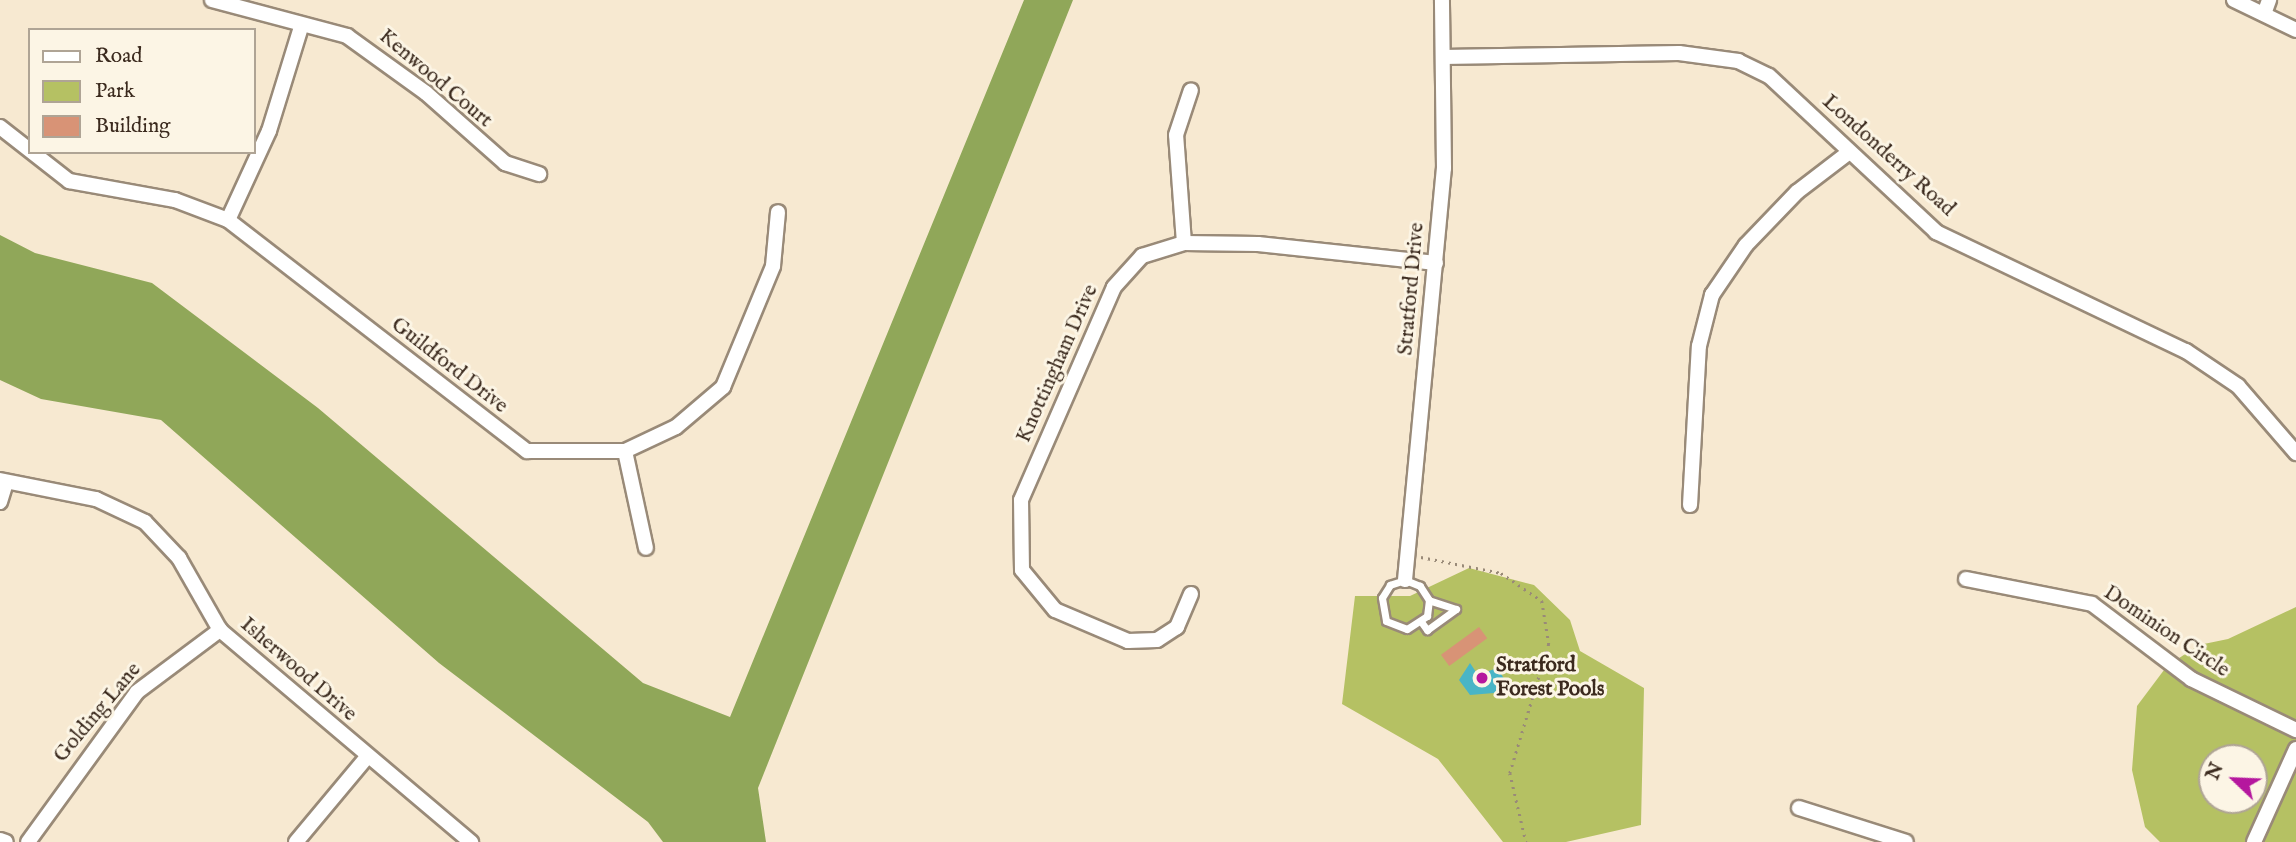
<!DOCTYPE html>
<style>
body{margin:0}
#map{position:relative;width:2296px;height:842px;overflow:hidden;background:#f7e9d1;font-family:"IM FELL English",serif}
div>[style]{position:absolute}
.green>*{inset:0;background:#b5c163}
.forest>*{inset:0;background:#90a759}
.water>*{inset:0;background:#49b5c6}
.building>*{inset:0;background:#d89376;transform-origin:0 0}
.path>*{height:2.5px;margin-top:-1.25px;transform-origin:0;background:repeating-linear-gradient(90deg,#998a78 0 2px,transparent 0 7px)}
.roads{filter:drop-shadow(2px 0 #998a78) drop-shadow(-2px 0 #998a78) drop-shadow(0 2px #998a78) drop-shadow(0 -2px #998a78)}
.lane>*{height:7px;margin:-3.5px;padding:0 3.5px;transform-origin:3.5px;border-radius:3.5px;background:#fff}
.street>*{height:14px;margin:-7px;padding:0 7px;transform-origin:7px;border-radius:7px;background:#fff}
.dots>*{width:19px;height:19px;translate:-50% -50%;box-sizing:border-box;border:4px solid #fcf5e5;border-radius:50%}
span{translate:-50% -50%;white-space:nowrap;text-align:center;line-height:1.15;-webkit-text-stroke:6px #fcf5e5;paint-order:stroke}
.street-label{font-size:21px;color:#3b2a1e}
.poi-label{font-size:21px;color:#3b2a1e;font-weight:700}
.left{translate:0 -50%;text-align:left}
.legend{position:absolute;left:28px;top:28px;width:228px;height:126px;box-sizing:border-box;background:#fcf5e5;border:2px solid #afa495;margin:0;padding:9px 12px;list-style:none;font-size:21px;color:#3b2a1e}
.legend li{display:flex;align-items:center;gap:14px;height:35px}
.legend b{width:35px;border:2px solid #afa495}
.north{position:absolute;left:2198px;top:744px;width:70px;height:70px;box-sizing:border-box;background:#fcf5e5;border:2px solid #afa495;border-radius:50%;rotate:293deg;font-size:19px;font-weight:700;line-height:28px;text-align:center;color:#3b2a1e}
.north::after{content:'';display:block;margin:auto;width:24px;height:32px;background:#b5179e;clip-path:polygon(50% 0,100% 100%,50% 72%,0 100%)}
</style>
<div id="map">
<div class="green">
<i style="clip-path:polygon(1469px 568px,1534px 585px,1570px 620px,1580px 651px,1644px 688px,1641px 825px,1566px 842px,1503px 842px,1438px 759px,1342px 704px,1355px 596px,1410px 596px)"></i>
<i style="clip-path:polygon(evenodd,2296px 607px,2296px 842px,2160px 842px,2145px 827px,2132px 770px,2137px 706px,2167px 666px,2199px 645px,2228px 639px,2296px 607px,2212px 758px,2254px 758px,2254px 800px,2212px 800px,2212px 758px)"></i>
</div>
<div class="forest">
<i style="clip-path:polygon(1024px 0,1073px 0,758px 788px,766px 842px,663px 842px,648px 822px,439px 663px,161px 420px,41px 399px,0 380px,0 235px,35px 253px,152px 283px,318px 408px,643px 683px,730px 717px)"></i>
</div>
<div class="water">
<i style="clip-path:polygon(1470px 663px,1478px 675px,1497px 668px,1507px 683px,1494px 693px,1470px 695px,1459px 680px)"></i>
</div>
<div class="building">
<i style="left:1479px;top:627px;width:14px;height:47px;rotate:54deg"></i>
</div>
<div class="path">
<i style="left:1421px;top:557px;width:82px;rotate:11.3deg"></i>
<i style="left:1501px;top:573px;width:50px;rotate:34.3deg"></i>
<i style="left:1542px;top:601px;width:44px;rotate:80.8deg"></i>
<i style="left:1549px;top:644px;width:135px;rotate:106.8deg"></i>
<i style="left:1510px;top:773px;width:71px;rotate:76.9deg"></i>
</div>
<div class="roads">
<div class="lane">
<i style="left:1422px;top:623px;width:9px;rotate:54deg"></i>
<i style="left:1427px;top:630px;width:36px;rotate:-36deg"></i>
<i style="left:1456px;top:609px;width:28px;rotate:-162deg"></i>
<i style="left:1429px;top:600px;width:17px;rotate:-123deg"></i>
<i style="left:1420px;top:586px;width:16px;rotate:-158deg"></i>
<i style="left:1405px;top:580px;width:16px;rotate:162deg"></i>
<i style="left:1390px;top:585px;width:15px;rotate:122deg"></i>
<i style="left:1382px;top:598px;width:23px;rotate:80deg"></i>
<i style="left:1386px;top:621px;width:22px;rotate:21deg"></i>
<i style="left:1407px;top:629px;width:24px;rotate:-33deg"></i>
<i style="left:1427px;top:616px;width:16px;rotate:-83deg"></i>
</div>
<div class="street">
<i style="left:212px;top:0;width:140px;rotate:14.9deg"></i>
<i style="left:347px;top:36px;width:97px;rotate:35.8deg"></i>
<i style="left:426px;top:93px;width:106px;rotate:41.5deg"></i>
<i style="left:505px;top:163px;width:36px;rotate:18deg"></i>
<i style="left:2234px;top:0;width:69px;rotate:25.8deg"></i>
<i style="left:2264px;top:14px;width:15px;rotate:-70deg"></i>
<i style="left:1443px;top:57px;width:236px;rotate:-1deg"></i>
<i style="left:1679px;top:53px;width:60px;rotate:7.7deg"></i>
<i style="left:1738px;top:61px;width:34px;rotate:26deg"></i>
<i style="left:1769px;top:76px;width:229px;rotate:43deg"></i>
<i style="left:1936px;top:232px;width:277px;rotate:25.5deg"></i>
<i style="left:2186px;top:351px;width:63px;rotate:33.9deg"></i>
<i style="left:2238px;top:386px;width:89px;rotate:49.1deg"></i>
<i style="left:0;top:127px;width:88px;rotate:38deg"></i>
<i style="left:69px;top:181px;width:108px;rotate:10.2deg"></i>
<i style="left:175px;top:200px;width:57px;rotate:20.7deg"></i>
<i style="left:228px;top:220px;width:378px;rotate:37.7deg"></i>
<i style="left:527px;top:451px;width:98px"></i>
<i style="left:625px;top:451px;width:56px;rotate:-25.2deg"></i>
<i style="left:676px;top:427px;width:62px;rotate:-40.4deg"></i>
<i style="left:723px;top:387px;width:131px;rotate:-67.5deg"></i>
<i style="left:773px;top:266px;width:54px;rotate:-84.7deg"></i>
<i style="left:228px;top:220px;width:98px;rotate:-65.3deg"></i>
<i style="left:269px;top:131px;width:109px;rotate:-72.9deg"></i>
<i style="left:1184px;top:243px;width:108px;rotate:-94.2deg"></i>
<i style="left:1176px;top:135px;width:47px;rotate:-71.6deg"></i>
<i style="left:625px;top:451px;width:99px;rotate:77.8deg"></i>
<i style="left:0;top:480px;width:98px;rotate:11.2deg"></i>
<i style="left:96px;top:499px;width:54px;rotate:25.1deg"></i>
<i style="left:145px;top:522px;width:50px;rotate:46.6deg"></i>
<i style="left:179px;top:558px;width:83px;rotate:60.3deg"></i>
<i style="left:220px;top:630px;width:329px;rotate:40.2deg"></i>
<i style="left:0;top:502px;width:21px;rotate:-73deg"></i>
<i style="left:1690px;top:505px;width:159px;rotate:-86.8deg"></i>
<i style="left:1699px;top:346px;width:53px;rotate:-75.7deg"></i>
<i style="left:1712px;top:295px;width:60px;rotate:-55.8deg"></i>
<i style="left:1746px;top:245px;width:74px;rotate:-46.1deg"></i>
<i style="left:1797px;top:192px;width:64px;rotate:-37.4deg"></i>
<i style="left:1966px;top:579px;width:128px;rotate:11.2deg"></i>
<i style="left:2092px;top:604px;width:124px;rotate:37.1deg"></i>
<i style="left:2191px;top:679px;width:117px;rotate:25.9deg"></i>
<i style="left:1405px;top:580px;width:414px;rotate:-84.6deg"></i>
<i style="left:1444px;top:168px;width:168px;rotate:-90.7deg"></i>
<i style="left:1191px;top:594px;width:36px;rotate:113deg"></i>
<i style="left:1177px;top:627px;width:24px;rotate:147deg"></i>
<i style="left:1157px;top:640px;width:29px;rotate:178deg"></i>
<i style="left:1128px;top:641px;width:79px;rotate:-157deg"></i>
<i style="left:1055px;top:610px;width:52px;rotate:-129.5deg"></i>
<i style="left:1022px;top:570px;width:70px;rotate:-90.8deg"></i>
<i style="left:1021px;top:500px;width:232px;rotate:-66.4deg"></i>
<i style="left:1114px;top:287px;width:42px;rotate:-47.9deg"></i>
<i style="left:1142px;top:256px;width:44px;rotate:-17.2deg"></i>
<i style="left:1184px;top:243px;width:74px;rotate:0.8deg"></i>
<i style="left:1258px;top:244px;width:179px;rotate:6.1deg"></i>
<i style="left:1799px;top:808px;width:112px;rotate:17.6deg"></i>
<i style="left:0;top:840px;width:6px;rotate:18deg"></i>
<i style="left:28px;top:842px;width:185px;rotate:-54deg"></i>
<i style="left:137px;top:692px;width:104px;rotate:-36.8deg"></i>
<i style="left:296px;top:842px;width:111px;rotate:-50.1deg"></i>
<i style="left:2254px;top:842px;width:102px;rotate:-65.7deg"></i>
</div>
</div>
<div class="dots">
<i style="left:1482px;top:678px;background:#b5179e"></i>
</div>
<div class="street-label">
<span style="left:435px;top:79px;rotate:40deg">Kenwood Court</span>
<span style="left:1888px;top:156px;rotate:42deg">Londonderry Road</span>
<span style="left:1412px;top:289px;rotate:-85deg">Stratford Drive</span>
<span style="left:1058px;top:364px;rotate:-66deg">Knottingham Drive</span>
<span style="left:449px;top:366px;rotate:38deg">Guildford Drive</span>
<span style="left:2166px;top:632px;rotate:34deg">Dominion Circle</span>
<span style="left:298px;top:670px;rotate:41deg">Isherwood Drive</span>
<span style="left:98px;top:713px;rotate:-50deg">Golding Lane</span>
</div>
<div class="poi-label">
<span class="left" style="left:1496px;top:678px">Stratford<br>Forest Pools</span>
</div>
<ul class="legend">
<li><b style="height:9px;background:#fff"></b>Road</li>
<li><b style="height:19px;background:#b5c163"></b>Park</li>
<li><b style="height:19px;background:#d89376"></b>Building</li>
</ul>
<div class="north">N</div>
</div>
